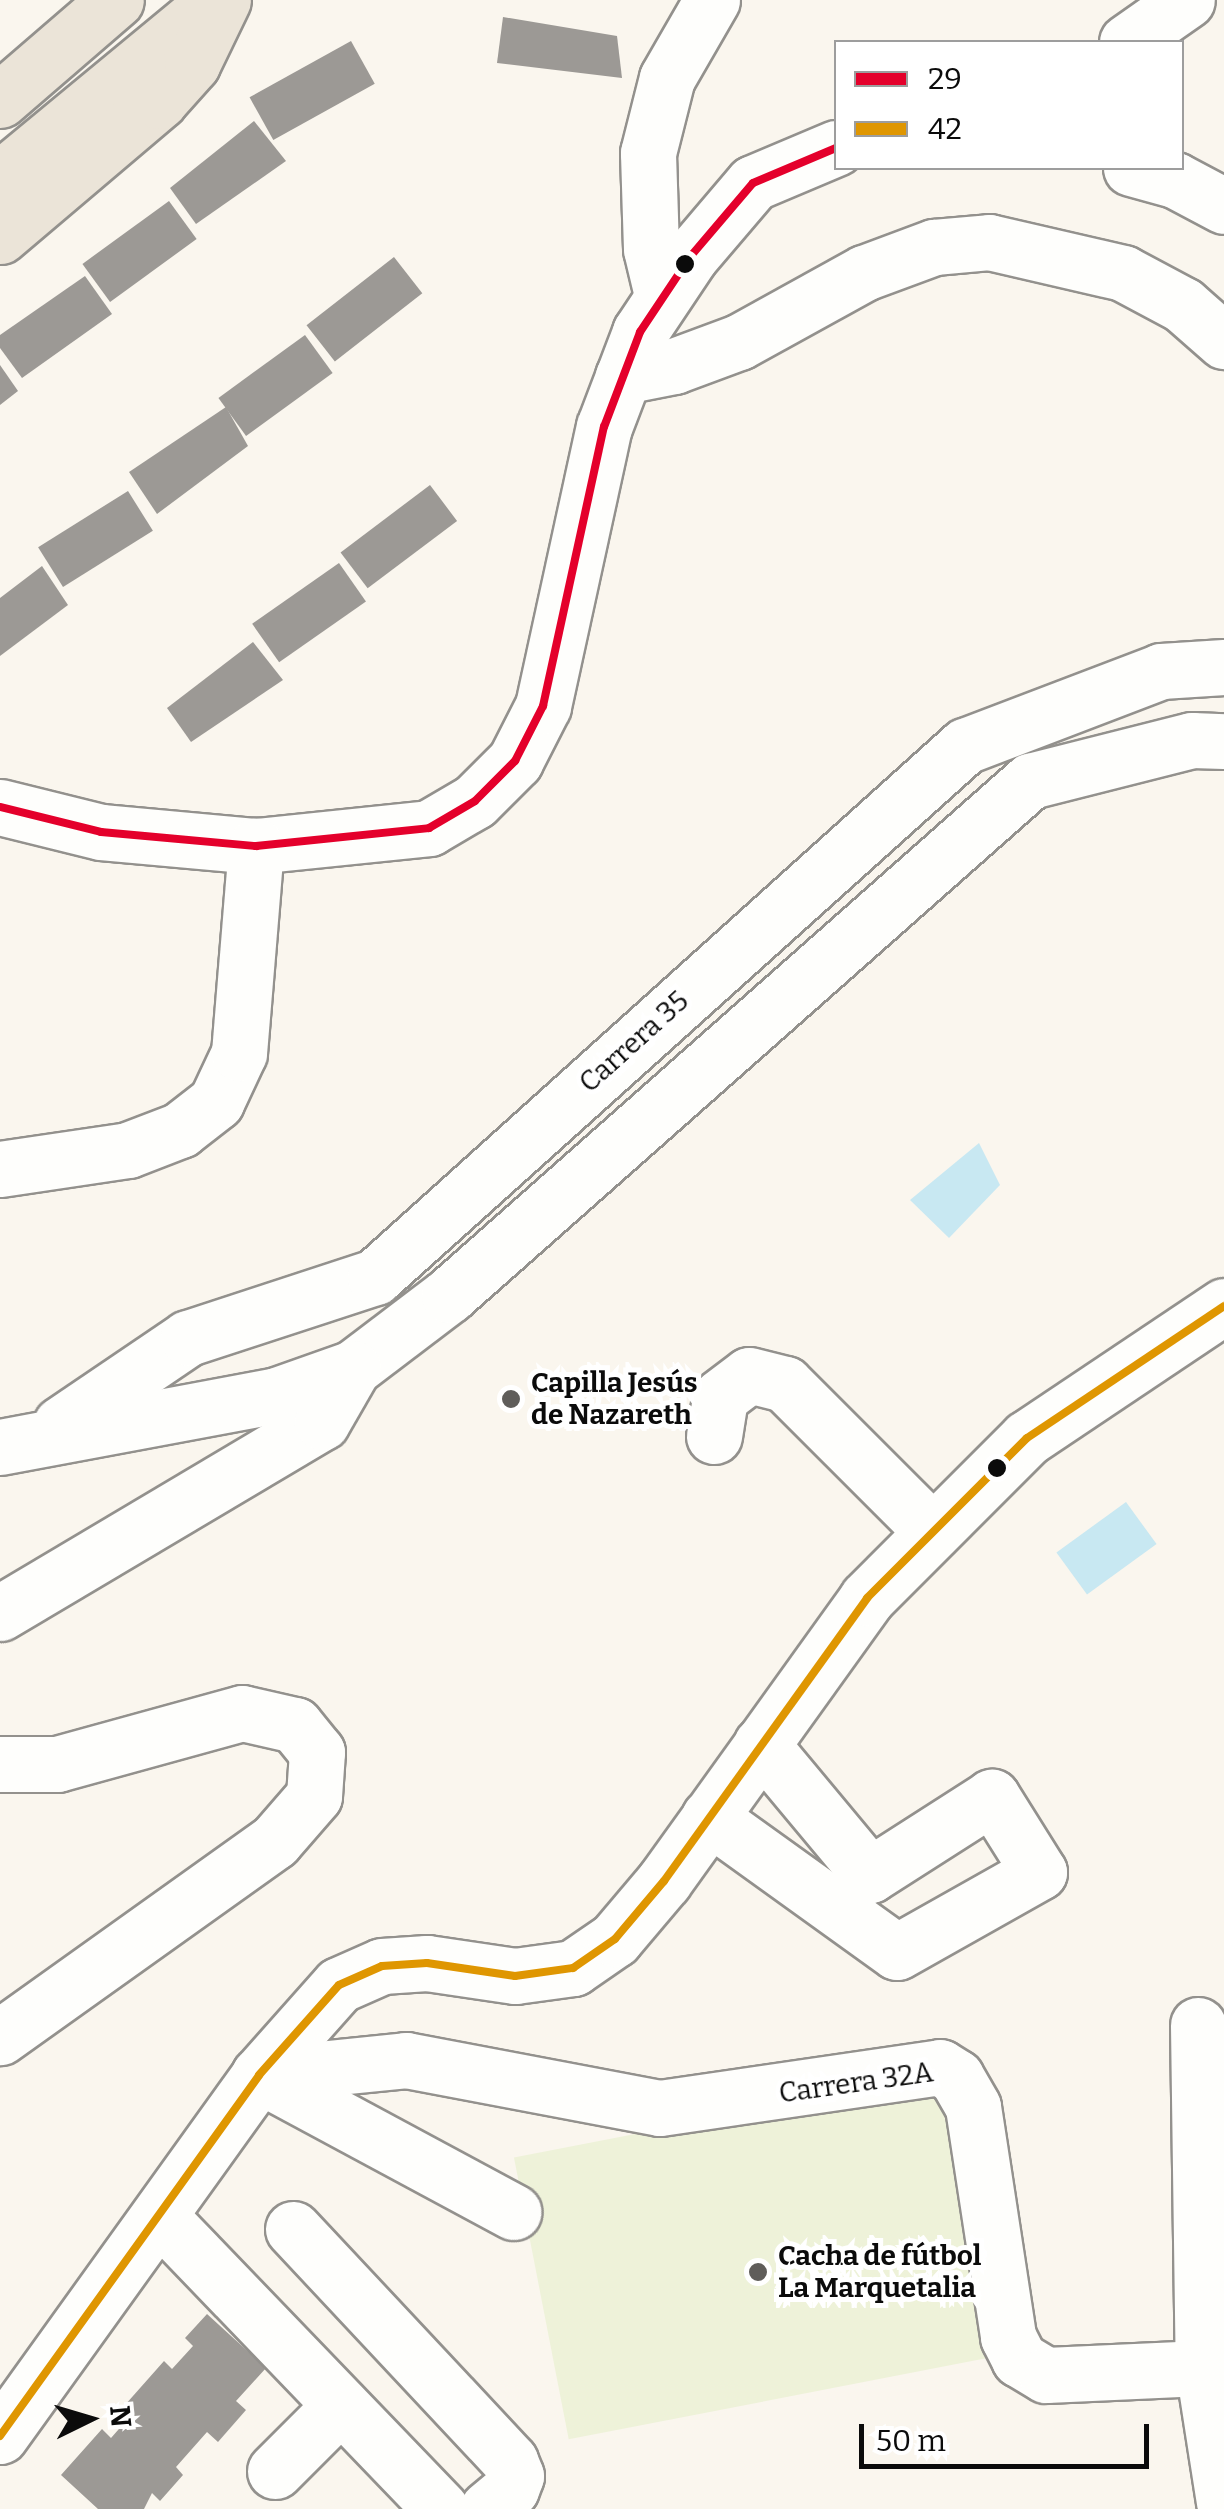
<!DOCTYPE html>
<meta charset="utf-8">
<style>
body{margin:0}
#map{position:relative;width:1224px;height:2509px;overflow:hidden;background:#faf6ee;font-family:Bitter,serif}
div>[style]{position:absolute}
.pitch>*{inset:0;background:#eef2d9;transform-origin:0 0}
.water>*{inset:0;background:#c8e8f2;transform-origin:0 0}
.building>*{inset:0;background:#9c9995;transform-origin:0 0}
.roads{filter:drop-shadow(2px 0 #93918d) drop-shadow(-2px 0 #93918d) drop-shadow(0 2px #93918d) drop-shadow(0 -2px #93918d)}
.minor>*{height:55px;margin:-27.5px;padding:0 27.5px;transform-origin:27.5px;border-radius:27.5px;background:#fefefc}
.major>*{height:55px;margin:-27.5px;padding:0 27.5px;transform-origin:27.5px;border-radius:27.5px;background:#ebe4d8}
.bus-1>*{height:8px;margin:-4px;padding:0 4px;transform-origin:4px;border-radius:4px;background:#e4002b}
.bus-2>*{height:8px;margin:-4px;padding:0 4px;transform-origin:4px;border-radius:4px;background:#df9601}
.dots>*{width:28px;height:28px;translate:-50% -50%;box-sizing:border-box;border:5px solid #fff;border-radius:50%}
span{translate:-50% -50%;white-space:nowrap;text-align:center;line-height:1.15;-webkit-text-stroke:10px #fff;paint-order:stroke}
.street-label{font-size:28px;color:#0b0b0b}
.poi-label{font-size:28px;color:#0b0b0b;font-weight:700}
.left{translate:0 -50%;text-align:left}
.legend{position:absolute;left:834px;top:40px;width:350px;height:130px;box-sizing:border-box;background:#fff;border:2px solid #9d9d9d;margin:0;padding:12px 18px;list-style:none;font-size:30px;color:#0b0b0b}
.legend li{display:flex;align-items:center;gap:20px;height:50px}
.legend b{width:50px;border:2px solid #9d9d9d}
.north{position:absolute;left:40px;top:2369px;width:100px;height:100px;-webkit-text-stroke:8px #fff;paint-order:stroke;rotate:85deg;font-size:28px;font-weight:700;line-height:40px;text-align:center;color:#0b0b0b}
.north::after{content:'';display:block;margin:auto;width:35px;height:45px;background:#0b0b0b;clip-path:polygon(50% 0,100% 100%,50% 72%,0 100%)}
.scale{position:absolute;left:859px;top:2424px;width:290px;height:45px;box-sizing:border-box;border:5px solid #0b0b0b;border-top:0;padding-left:12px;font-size:30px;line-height:35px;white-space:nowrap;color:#0b0b0b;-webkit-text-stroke:8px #fff;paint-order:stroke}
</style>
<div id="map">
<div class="pitch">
<i style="left:939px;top:2075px;width:287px;height:433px;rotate:79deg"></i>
</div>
<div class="water">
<i style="clip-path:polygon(979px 1143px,1000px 1185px,949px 1238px,910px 1200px)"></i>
<i style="left:1126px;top:1502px;width:52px;height:86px;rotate:54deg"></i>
</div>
<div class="building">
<i style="clip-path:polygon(503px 17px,617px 36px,622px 78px,497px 63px)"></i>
<i style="left:351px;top:41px;width:49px;height:116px;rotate:61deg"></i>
<i style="clip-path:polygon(254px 121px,286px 161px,196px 224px,170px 188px)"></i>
<i style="left:169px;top:201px;width:47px;height:107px;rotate:54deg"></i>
<i style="left:394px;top:257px;width:46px;height:111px;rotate:52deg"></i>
<i style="clip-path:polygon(85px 276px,112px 314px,22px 378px,0 348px,0 335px)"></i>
<i style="left:305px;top:335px;width:47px;height:107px;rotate:54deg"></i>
<i style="clip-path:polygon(0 365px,18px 391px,0 405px)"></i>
<i style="clip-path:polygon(226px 407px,248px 446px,157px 514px,129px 472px)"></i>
<i style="left:430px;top:485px;width:45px;height:112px;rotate:53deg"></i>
<i style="left:128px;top:491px;width:47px;height:106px;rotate:58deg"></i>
<i style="left:339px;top:563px;width:47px;height:106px;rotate:55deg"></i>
<i style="clip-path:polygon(42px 566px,68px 605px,0 656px,0 598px)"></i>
<i style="clip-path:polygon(253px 642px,283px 680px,191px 742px,167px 708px)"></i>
<i style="clip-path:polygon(207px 2314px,266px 2368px,236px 2401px,246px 2410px,218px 2442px,207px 2432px,176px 2467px,183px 2475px,160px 2501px,152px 2493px,144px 2509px,98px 2509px,61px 2475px,102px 2429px,111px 2438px,133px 2413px,125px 2405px,164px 2361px,172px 2369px,193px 2346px,185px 2338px)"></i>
</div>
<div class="roads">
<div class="minor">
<i style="left:1127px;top:42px;width:73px;rotate:-35deg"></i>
<i style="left:1131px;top:168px;width:46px;rotate:15.3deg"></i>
<i style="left:1175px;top:180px;width:55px;rotate:28deg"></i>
<i style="left:662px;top:295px;width:47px;rotate:-103.4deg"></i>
<i style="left:651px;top:249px;width:96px;rotate:-91.8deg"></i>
<i style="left:648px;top:153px;width:77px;rotate:-75.8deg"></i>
<i style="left:667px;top:78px;width:90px;rotate:-60deg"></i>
<i style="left:623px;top:376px;width:52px;rotate:-11.1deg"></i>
<i style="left:674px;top:366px;width:69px;rotate:-20.3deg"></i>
<i style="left:739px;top:342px;width:143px;rotate:-28.9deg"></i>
<i style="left:864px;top:273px;width:75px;rotate:-20.4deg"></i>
<i style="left:934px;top:247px;width:55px;rotate:-5.2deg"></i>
<i style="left:989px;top:242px;width:138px;rotate:13deg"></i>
<i style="left:1123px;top:273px;width:68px;rotate:28.1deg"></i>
<i style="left:1183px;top:305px;width:55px;rotate:41.3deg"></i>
<i style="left:0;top:807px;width:104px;rotate:13.9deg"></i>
<i style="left:101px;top:832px;width:156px;rotate:5.2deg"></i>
<i style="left:256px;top:846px;width:174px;rotate:-5.9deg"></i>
<i style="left:429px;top:828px;width:53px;rotate:-30.4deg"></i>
<i style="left:475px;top:801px;width:57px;rotate:-45deg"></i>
<i style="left:515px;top:761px;width:62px;rotate:-63deg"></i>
<i style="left:543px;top:706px;width:286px;rotate:-77.7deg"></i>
<i style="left:604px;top:427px;width:102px;rotate:-69.2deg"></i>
<i style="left:640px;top:332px;width:90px;rotate:-56.3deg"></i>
<i style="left:690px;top:257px;width:97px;rotate:-49.6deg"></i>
<i style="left:753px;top:183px;width:90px;rotate:-22.9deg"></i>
<i style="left:0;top:1169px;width:129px;rotate:-8.4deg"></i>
<i style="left:128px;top:1150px;width:56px;rotate:-21deg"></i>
<i style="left:180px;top:1130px;width:46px;rotate:-37.9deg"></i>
<i style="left:216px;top:1102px;width:54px;rotate:-64.9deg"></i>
<i style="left:239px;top:1053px;width:208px;rotate:-85.3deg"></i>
<i style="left:61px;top:1424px;width:153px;rotate:-34.1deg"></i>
<i style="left:188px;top:1338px;width:197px;rotate:-18.1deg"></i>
<i style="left:375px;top:1277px;width:794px;rotate:-41.99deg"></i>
<i style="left:965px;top:746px;width:210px;rotate:-20.9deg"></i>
<i style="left:1161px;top:671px;width:63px;rotate:-3.6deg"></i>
<i style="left:714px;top:1436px;width:39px;rotate:-81deg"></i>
<i style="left:720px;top:1397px;width:36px;rotate:-37deg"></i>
<i style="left:749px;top:1375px;width:37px;rotate:14deg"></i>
<i style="left:785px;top:1384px;width:209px;rotate:45deg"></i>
<i style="left:0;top:1447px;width:282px;rotate:-10.6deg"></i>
<i style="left:277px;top:1395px;width:81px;rotate:-19.6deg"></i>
<i style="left:353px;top:1368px;width:121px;rotate:-37.2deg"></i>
<i style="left:449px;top:1295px;width:776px;rotate:-41.5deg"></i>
<i style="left:1030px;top:781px;width:167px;rotate:-14.2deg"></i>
<i style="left:1192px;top:740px;width:32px;rotate:2deg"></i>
<i style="left:0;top:1613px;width:374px;rotate:-30.7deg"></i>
<i style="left:322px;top:1422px;width:62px;rotate:-60.1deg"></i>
<i style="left:0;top:1764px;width:57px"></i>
<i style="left:57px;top:1764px;width:192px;rotate:-15.4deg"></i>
<i style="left:242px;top:1713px;width:54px;rotate:12.8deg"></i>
<i style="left:295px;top:1725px;width:35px;rotate:51deg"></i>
<i style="left:317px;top:1752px;width:44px;rotate:93.9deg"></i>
<i style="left:314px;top:1796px;width:60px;rotate:130.9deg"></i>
<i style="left:275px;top:1841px;width:338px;rotate:144.5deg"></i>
<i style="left:709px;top:1817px;width:231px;rotate:35.7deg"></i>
<i style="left:897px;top:1952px;width:163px;rotate:-29.4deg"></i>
<i style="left:1039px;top:1872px;width:89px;rotate:-122.1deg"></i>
<i style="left:992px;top:1797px;width:145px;rotate:147.4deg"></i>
<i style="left:870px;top:1875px;width:170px;rotate:-129.8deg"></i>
<i style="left:1198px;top:2025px;width:343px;rotate:89.2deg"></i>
<i style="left:1203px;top:2368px;width:136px;rotate:81.1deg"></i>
<i style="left:259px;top:2075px;width:148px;rotate:-5.8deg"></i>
<i style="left:406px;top:2060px;width:258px;rotate:10.7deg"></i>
<i style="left:660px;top:2108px;width:283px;rotate:-8.3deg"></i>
<i style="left:940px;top:2067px;width:19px;rotate:32deg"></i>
<i style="left:956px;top:2077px;width:34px;rotate:60deg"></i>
<i style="left:973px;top:2107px;width:233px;rotate:81.3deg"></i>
<i style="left:1008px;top:2337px;width:25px;rotate:63deg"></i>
<i style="left:1019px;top:2359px;width:31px;rotate:31deg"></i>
<i style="left:1046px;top:2375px;width:178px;rotate:-2.6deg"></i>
<i style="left:259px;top:2075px;width:289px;rotate:28.3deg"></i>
<i style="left:160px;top:2217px;width:405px;rotate:46.1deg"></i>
<i style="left:293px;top:2229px;width:318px;rotate:46.9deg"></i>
<i style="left:510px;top:2461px;width:16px;rotate:68deg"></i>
<i style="left:516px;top:2476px;width:14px;rotate:111deg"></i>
<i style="left:511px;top:2489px;width:31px;rotate:140deg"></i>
<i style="left:0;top:2436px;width:444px;rotate:-54.3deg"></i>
<i style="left:259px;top:2075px;width:120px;rotate:-48.4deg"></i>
<i style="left:339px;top:1985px;width:47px;rotate:-23.8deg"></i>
<i style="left:382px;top:1966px;width:45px;rotate:-3.8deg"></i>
<i style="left:427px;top:1963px;width:89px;rotate:8.4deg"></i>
<i style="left:515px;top:1976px;width:59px;rotate:-7.9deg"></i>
<i style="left:573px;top:1968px;width:51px;rotate:-34.6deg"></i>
<i style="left:615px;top:1939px;width:76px;rotate:-49.8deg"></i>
<i style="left:664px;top:1881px;width:348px;rotate:-54.3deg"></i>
<i style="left:867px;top:1598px;width:226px;rotate:-45deg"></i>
<i style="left:1027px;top:1438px;width:237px;rotate:-33.8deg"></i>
<i style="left:275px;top:2471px;width:93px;rotate:-45deg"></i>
</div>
<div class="major">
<i style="left:0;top:100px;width:153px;rotate:-40.8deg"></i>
<i style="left:0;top:179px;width:262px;rotate:-39.6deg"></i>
<i style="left:0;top:236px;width:209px;rotate:-40.3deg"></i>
<i style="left:159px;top:101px;width:50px;rotate:-48.3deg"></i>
<i style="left:192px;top:64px;width:71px;rotate:-64.2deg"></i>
</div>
</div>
<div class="bus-1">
<i style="left:0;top:807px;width:104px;rotate:13.9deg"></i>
<i style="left:101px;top:832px;width:156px;rotate:5.2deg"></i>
<i style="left:256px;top:846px;width:174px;rotate:-5.9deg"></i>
<i style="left:429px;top:828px;width:53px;rotate:-30.4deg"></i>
<i style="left:475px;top:801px;width:57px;rotate:-45deg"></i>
<i style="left:515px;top:761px;width:62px;rotate:-63deg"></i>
<i style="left:543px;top:706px;width:286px;rotate:-77.7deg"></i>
<i style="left:604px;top:427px;width:102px;rotate:-69.2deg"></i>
<i style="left:640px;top:332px;width:90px;rotate:-56.3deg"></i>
<i style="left:690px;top:257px;width:97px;rotate:-49.6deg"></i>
<i style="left:753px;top:183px;width:90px;rotate:-22.9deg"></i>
</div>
<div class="bus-2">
<i style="left:0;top:2436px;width:444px;rotate:-54.3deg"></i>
<i style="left:259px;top:2075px;width:120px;rotate:-48.4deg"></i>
<i style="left:339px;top:1985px;width:47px;rotate:-23.8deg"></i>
<i style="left:382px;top:1966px;width:45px;rotate:-3.8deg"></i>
<i style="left:427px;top:1963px;width:89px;rotate:8.4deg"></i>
<i style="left:515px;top:1976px;width:59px;rotate:-7.9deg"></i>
<i style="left:573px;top:1968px;width:51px;rotate:-34.6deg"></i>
<i style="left:615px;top:1939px;width:76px;rotate:-49.8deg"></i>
<i style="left:664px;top:1881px;width:348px;rotate:-54.3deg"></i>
<i style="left:867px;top:1598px;width:226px;rotate:-45deg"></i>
<i style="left:1027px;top:1438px;width:237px;rotate:-33.8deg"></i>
</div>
<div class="dots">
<i style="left:685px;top:264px;background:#0b0b0b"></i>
<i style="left:511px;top:1399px;background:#5f5d5a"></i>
<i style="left:997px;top:1468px;background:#0b0b0b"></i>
<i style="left:758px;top:2272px;background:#5f5d5a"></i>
</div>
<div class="street-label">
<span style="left:634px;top:1042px;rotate:-42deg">Carrera 35</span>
<span style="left:856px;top:2083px;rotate:-8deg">Carrera 32A</span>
</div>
<div class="poi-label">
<span class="left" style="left:531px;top:1399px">Capilla Jesús<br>de Nazareth</span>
<span class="left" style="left:778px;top:2272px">Cacha de fútbol<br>La Marquetalia</span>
</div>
<ul class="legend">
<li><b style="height:12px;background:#e4002b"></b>29</li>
<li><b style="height:12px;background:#df9601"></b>42</li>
</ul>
<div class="north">N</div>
<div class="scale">50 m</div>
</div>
